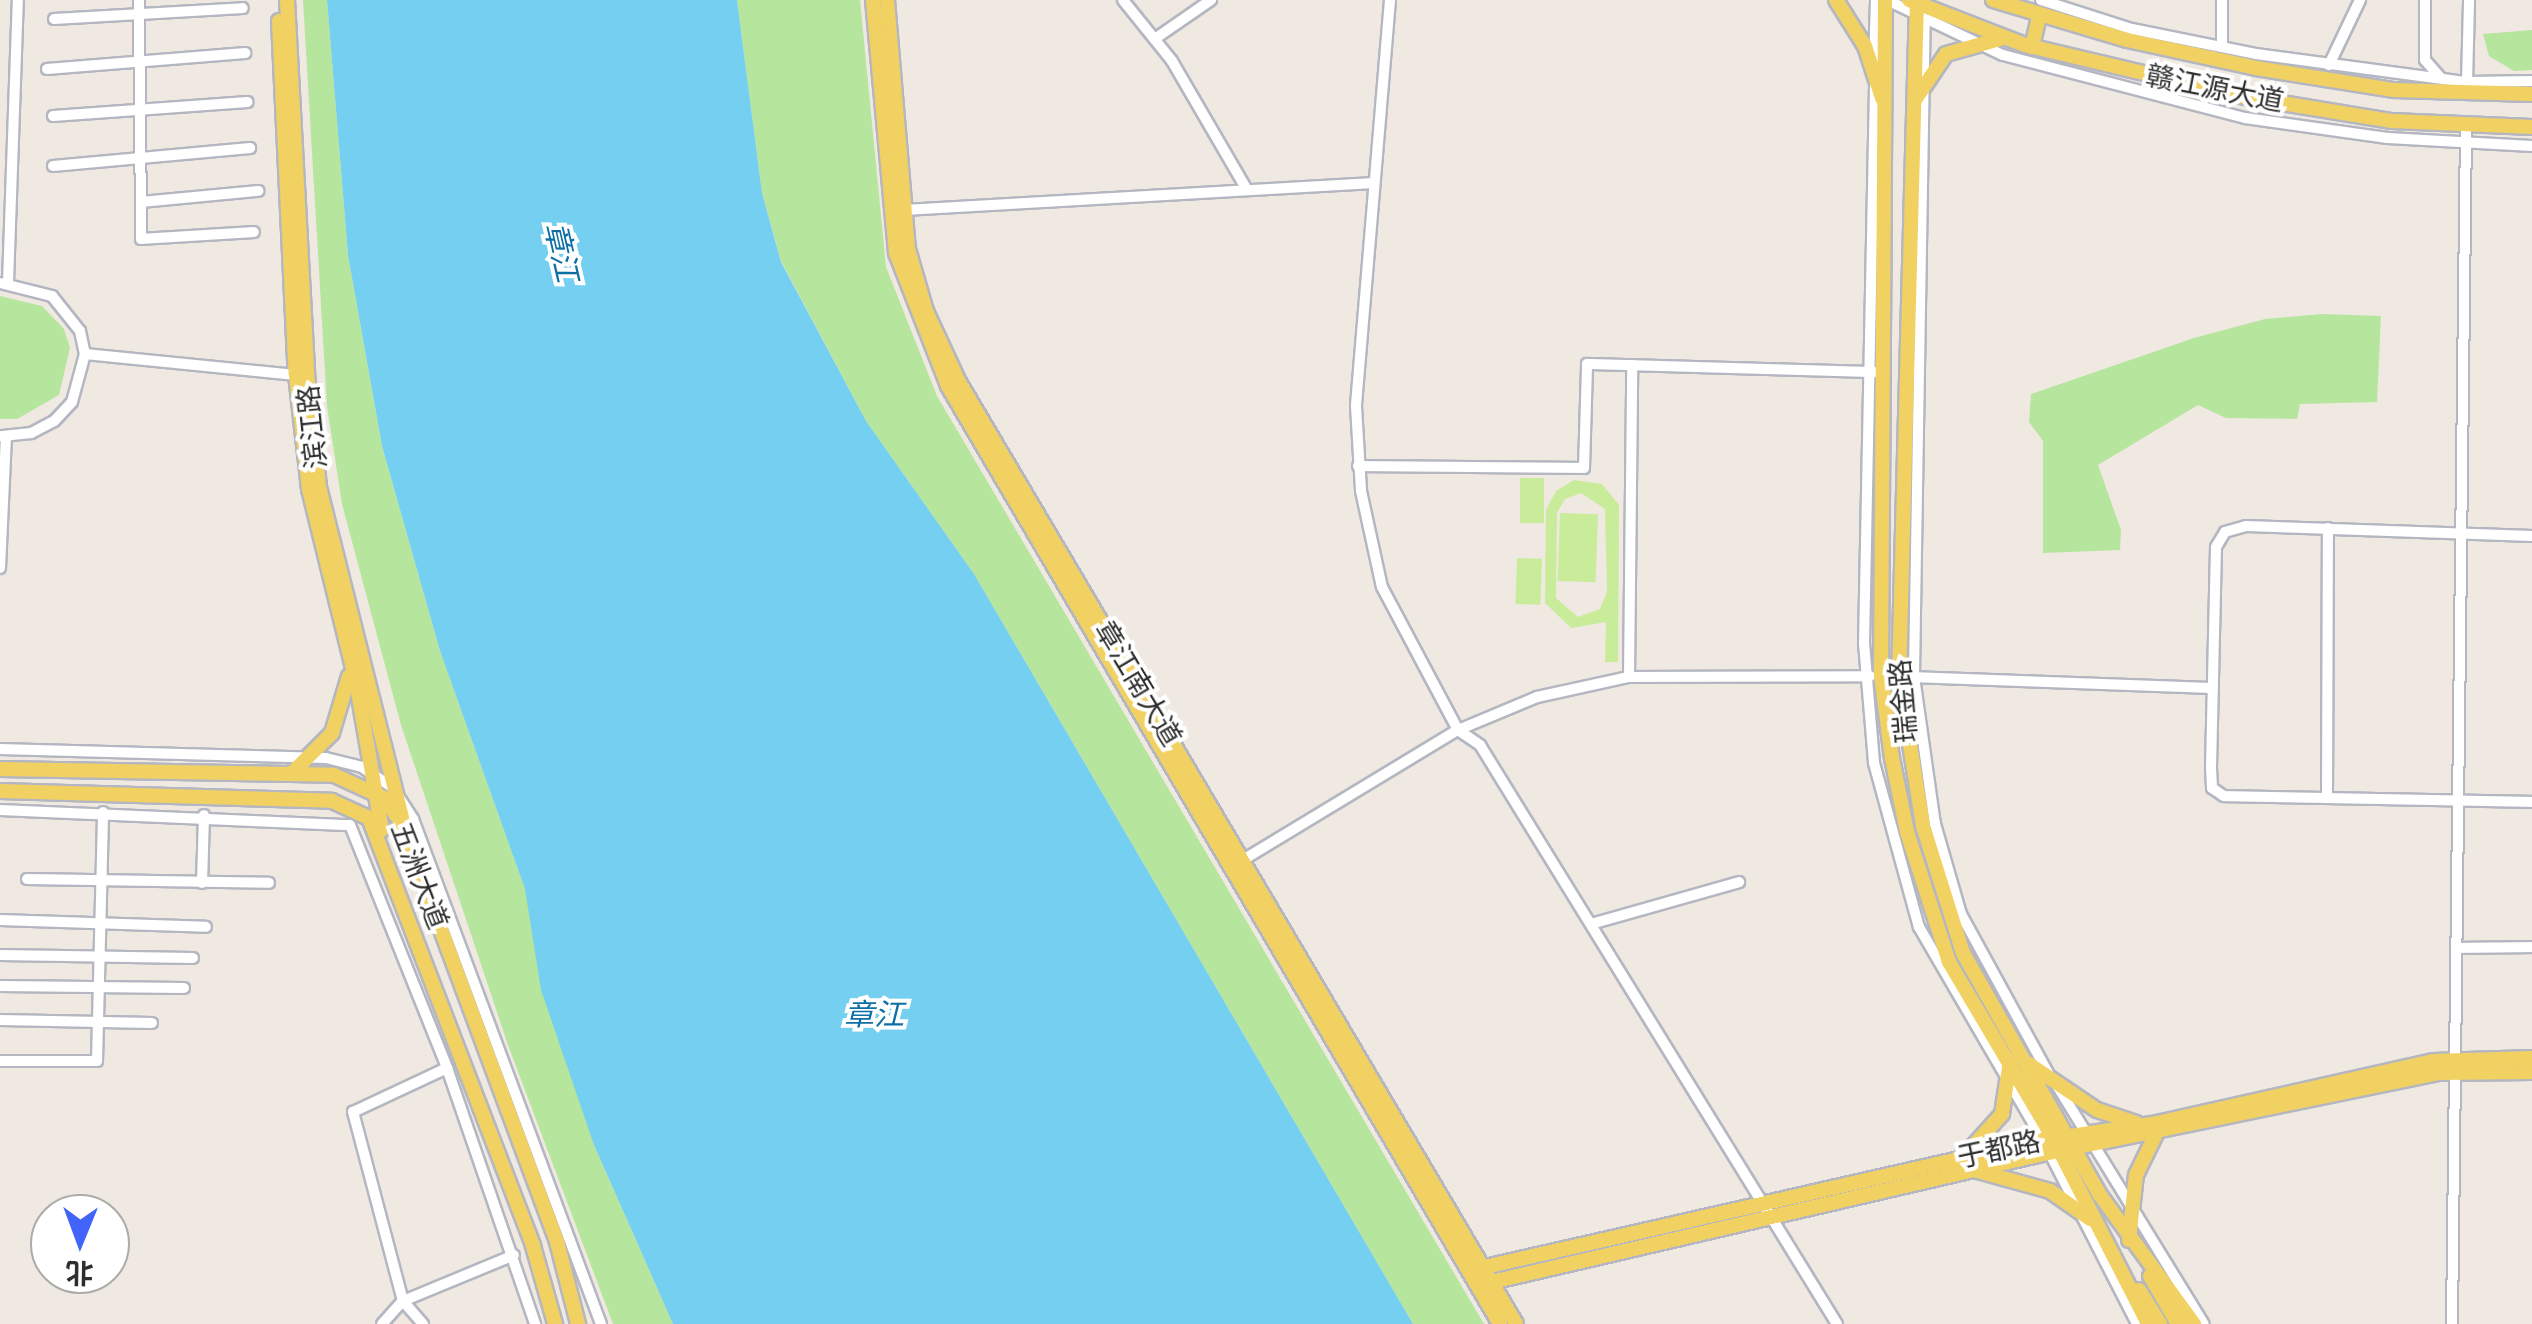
<!DOCTYPE html>
<meta charset="utf-8">
<style>
body{margin:0}
#map{position:relative;width:2532px;height:1324px;overflow:hidden;background:#efe9e1;font-family:Arial,"Noto Sans SC",sans-serif}
div>[style]{position:absolute}
.green>*{inset:0;background:#b6e59e}
.pitch>*{inset:0;background:#c9ec9a;transform-origin:0 0}
.water>*{inset:0;background:#75cff0}
.roads{filter:drop-shadow(2px 0 #b4b7c1) drop-shadow(-2px 0 #b4b7c1) drop-shadow(0 2px #b4b7c1) drop-shadow(0 -2px #b4b7c1)}
.minor>*{height:10px;margin:-5px;padding:0 5px;transform-origin:5px;border-radius:5px;background:#fff}
.major>*{height:14px;margin:-7px;padding:0 7px;transform-origin:7px;border-radius:7px;background:#f2d163}
span{translate:-50% -50%;white-space:nowrap;text-align:center;line-height:1.15;-webkit-text-stroke:8px #fff;paint-order:stroke}
.street-label{font-size:28px;color:#2e2e2e}
.water-label{font-size:30px;color:#0d6fa3;font-style:italic}
.north{position:absolute;left:30px;top:1194px;width:100px;height:100px;box-sizing:border-box;background:#fff;border:2px solid #ababab;border-radius:50%;rotate:181deg;font-size:28px;font-weight:700;line-height:40px;text-align:center;color:#2e2e2e}
.north::after{content:'';display:block;margin:auto;width:35px;height:45px;background:#4264fb;clip-path:polygon(50% 0,100% 100%,50% 72%,0 100%)}
</style>
<div id="map">
<div class="green">
<i style="clip-path:polygon(303px 0,327px 0,348px 255px,382px 446px,440px 651px,525px 889px,594px 1145px,673px 1324px,613px 1324px,508px 1045px,401px 725px,342px 504px,327px 406px)"></i>
<i style="clip-path:polygon(737px 0,860px 0,886px 267px,937px 396px,1484px 1324px,1413px 1324px,974px 574px,866px 421px,781px 261px,762px 193px)"></i>
<i style="clip-path:polygon(2532px 30px,2532px 70px,2514px 71px,2489px 56px,2483px 34px)"></i>
<i style="clip-path:polygon(0 296px,42px 306px,64px 329px,70px 348px,59px 395px,17px 419px,0 419px)"></i>
<i style="clip-path:polygon(2322px 314px,2381px 316px,2377px 402px,2300px 404px,2297px 419px,2226px 418px,2198px 405px,2098px 465px,2121px 530px,2120px 550px,2043px 553px,2043px 441px,2029px 422px,2031px 394px,2194px 338px,2265px 319px)"></i>
</div>
<div class="pitch">
<i style="left:1520px;top:478px;width:24px;height:45px"></i>
<i style="clip-path:polygon(evenodd,1574px 480px,1602px 484px,1619px 505px,1618px 662px,1605px 662px,1606px 622px,1571px 628px,1545px 603px,1546px 510px,1556px 491px,1574px 480px,1581px 493px,1605px 509px,1607px 592px,1600px 609px,1578px 617px,1556px 598px,1557px 513px,1565px 499px,1581px 493px)"></i>
<i style="left:1560px;top:513px;width:38px;height:68px;rotate:2deg"></i>
<i style="left:1517px;top:558px;width:25px;height:46px;rotate:2deg"></i>
</div>
<div class="water">
<i style="clip-path:polygon(327px 0,737px 0,762px 193px,781px 262px,866px 421px,974px 574px,1413px 1324px,673px 1324px,594px 1145px,541px 990px,525px 889px,440px 651px,382px 446px,348px 255px)"></i>
</div>
<div class="roads">
<div class="minor">
<i style="left:139px;top:0;width:239px;rotate:89.5deg"></i>
<i style="left:141px;top:239px;width:113px;rotate:-3.5deg"></i>
<i style="left:1123px;top:0;width:78px;rotate:51.2deg"></i>
<i style="left:1172px;top:61px;width:149px;rotate:59.8deg"></i>
<i style="left:1390px;top:0;width:407px;rotate:94.8deg"></i>
<i style="left:1356px;top:406px;width:85px;rotate:86.6deg"></i>
<i style="left:1361px;top:491px;width:98px;rotate:77.7deg"></i>
<i style="left:1382px;top:587px;width:162px;rotate:62deg"></i>
<i style="left:1458px;top:730px;width:27px;rotate:34deg"></i>
<i style="left:1480px;top:745px;width:680px;rotate:58.34deg"></i>
<i style="left:1887px;top:0;width:128px;rotate:25.4deg"></i>
<i style="left:2003px;top:55px;width:250px;rotate:14.6deg"></i>
<i style="left:2245px;top:118px;width:144px;rotate:8deg"></i>
<i style="left:2388px;top:138px;width:144px;rotate:3.2deg"></i>
<i style="left:2041px;top:0;width:96px;rotate:17.7deg"></i>
<i style="left:2132px;top:29px;width:126px;rotate:11.4deg"></i>
<i style="left:2256px;top:54px;width:213px;rotate:7.6deg"></i>
<i style="left:2467px;top:82px;width:65px;rotate:-0.9deg"></i>
<i style="left:2425px;top:0;width:60px;rotate:90deg"></i>
<i style="left:2425px;top:60px;width:23px;rotate:49deg"></i>
<i style="left:1925px;top:3px;width:674px;rotate:90.94deg"></i>
<i style="left:1914px;top:677px;width:148px;rotate:81.9deg"></i>
<i style="left:1935px;top:824px;width:94px;rotate:73.9deg"></i>
<i style="left:1961px;top:914px;width:181px;rotate:61.3deg"></i>
<i style="left:54px;top:19px;width:189px;rotate:-3.3deg"></i>
<i style="left:1156px;top:38px;width:67px;rotate:-34.6deg"></i>
<i style="left:2222px;top:47px;width:47px;rotate:-90deg"></i>
<i style="left:1874px;top:64px;width:64px;rotate:-88.2deg"></i>
<i style="left:2329px;top:65px;width:72px;rotate:-64.5deg"></i>
<i style="left:47px;top:69px;width:199px;rotate:-4.6deg"></i>
<i style="left:2467px;top:84px;width:84px;rotate:-88.6deg"></i>
<i style="left:1875px;top:86px;width:557px;rotate:91.13deg"></i>
<i style="left:1864px;top:643px;width:120px;rotate:85.2deg"></i>
<i style="left:1874px;top:763px;width:170px;rotate:74.7deg"></i>
<i style="left:1919px;top:927px;width:246px;rotate:59.8deg"></i>
<i style="left:2043px;top:1140px;width:207px;rotate:62.9deg"></i>
<i style="left:53px;top:116px;width:195px;rotate:-4.1deg"></i>
<i style="left:53px;top:166px;width:198px;rotate:-5.2deg"></i>
<i style="left:141px;top:202px;width:118px;rotate:-5.4deg"></i>
<i style="left:905px;top:210px;width:469px;rotate:-3.3deg"></i>
<i style="left:8px;top:282px;width:282px;rotate:-88deg"></i>
<i style="left:0;top:283px;width:54px;rotate:14deg"></i>
<i style="left:52px;top:296px;width:45px;rotate:51.3deg"></i>
<i style="left:80px;top:331px;width:24px;rotate:78deg"></i>
<i style="left:85px;top:354px;width:50px;rotate:105.2deg"></i>
<i style="left:72px;top:402px;width:26px;rotate:133deg"></i>
<i style="left:54px;top:421px;width:26px;rotate:152deg"></i>
<i style="left:31px;top:433px;width:31px;rotate:174deg"></i>
<i style="left:85px;top:354px;width:212px;rotate:5.7deg"></i>
<i style="left:1358px;top:466px;width:226px;rotate:0.5deg"></i>
<i style="left:1584px;top:468px;width:104px;rotate:-88.3deg"></i>
<i style="left:1587px;top:364px;width:288px;rotate:1.6deg"></i>
<i style="left:2532px;top:536px;width:286px;rotate:-178deg"></i>
<i style="left:2246px;top:526px;width:22px;rotate:164deg"></i>
<i style="left:2225px;top:532px;width:17px;rotate:121deg"></i>
<i style="left:2216px;top:547px;width:221px;rotate:91.3deg"></i>
<i style="left:2211px;top:768px;width:20px;rotate:87deg"></i>
<i style="left:2212px;top:788px;width:14px;rotate:34deg"></i>
<i style="left:2224px;top:796px;width:308px;rotate:1.1deg"></i>
<i style="left:0;top:568px;width:131px;rotate:-87.4deg"></i>
<i style="left:1629px;top:677px;width:312px;rotate:-89.4deg"></i>
<i style="left:1909px;top:677px;width:304px;rotate:2.1deg"></i>
<i style="left:0;top:749px;width:326px;rotate:1.6deg"></i>
<i style="left:326px;top:758px;width:37px;rotate:14deg"></i>
<i style="left:362px;top:767px;width:37px;rotate:34deg"></i>
<i style="left:393px;top:788px;width:37px;rotate:57deg"></i>
<i style="left:413px;top:819px;width:539px;rotate:69.58deg"></i>
<i style="left:2327px;top:797px;width:269px;rotate:-89.8deg"></i>
<i style="left:0;top:810px;width:350px;rotate:2.5deg"></i>
<i style="left:350px;top:825px;width:262px;rotate:68.2deg"></i>
<i style="left:447px;top:1068px;width:271px;rotate:71deg"></i>
<i style="left:1238px;top:863px;width:257px;rotate:-31.2deg"></i>
<i style="left:1458px;top:730px;width:86px;rotate:-22.7deg"></i>
<i style="left:1537px;top:697px;width:94px;rotate:-12.3deg"></i>
<i style="left:1629px;top:677px;width:241px;rotate:-0.2deg"></i>
<i style="left:27px;top:879px;width:242px;rotate:0.9deg"></i>
<i style="left:202px;top:883px;width:68px;rotate:-88.3deg"></i>
<i style="left:0;top:920px;width:206px;rotate:1.9deg"></i>
<i style="left:1591px;top:924px;width:154px;rotate:-15.8deg"></i>
<i style="left:2457px;top:948px;width:75px;rotate:-0.8deg"></i>
<i style="left:0;top:955px;width:193px;rotate:0.9deg"></i>
<i style="left:0;top:986px;width:184px;rotate:0.6deg"></i>
<i style="left:0;top:1020px;width:152px;rotate:1.1deg"></i>
<i style="left:0;top:1061px;width:97px"></i>
<i style="left:97px;top:1061px;width:249px;rotate:-88.6deg"></i>
<i style="left:2058px;top:1087px;width:278px;rotate:58.4deg"></i>
<i style="left:382px;top:1324px;width:31px;rotate:-48deg"></i>
<i style="left:403px;top:1301px;width:120px;rotate:-22.5deg"></i>
<i style="left:423px;top:1324px;width:30px;rotate:-131deg"></i>
<i style="left:403px;top:1301px;width:196px;rotate:-104.8deg"></i>
<i style="left:353px;top:1112px;width:104px;rotate:-25.1deg"></i>
<i style="left:2452px;top:1324px;width:1198px;rotate:-89.33deg"></i>
</div>
<div class="major">
<i style="left:287px;top:0;width:375px;rotate:86.9deg"></i>
<i style="left:307px;top:374px;width:114px;rotate:83.9deg"></i>
<i style="left:319px;top:487px;width:341px;rotate:75.9deg"></i>
<i style="left:873px;top:0;width:254px;rotate:84.8deg"></i>
<i style="left:896px;top:253px;width:143px;rotate:68.6deg"></i>
<i style="left:948px;top:386px;width:1088px;rotate:59.52deg"></i>
<i style="left:887px;top:0;width:250px;rotate:85.2deg"></i>
<i style="left:908px;top:249px;width:65px;rotate:73.8deg"></i>
<i style="left:926px;top:311px;width:78px;rotate:65.1deg"></i>
<i style="left:959px;top:382px;width:1094px;rotate:59.4deg"></i>
<i style="left:1836px;top:0;width:54px;rotate:57.8deg"></i>
<i style="left:1865px;top:46px;width:55px;rotate:71.9deg"></i>
<i style="left:1885px;top:0;width:675px;rotate:90.34deg"></i>
<i style="left:1881px;top:675px;width:84px;rotate:82.5deg"></i>
<i style="left:1892px;top:758px;width:76px;rotate:78.5deg"></i>
<i style="left:1907px;top:832px;width:137px;rotate:72.1deg"></i>
<i style="left:1949px;top:962px;width:204px;rotate:59.4deg"></i>
<i style="left:2053px;top:1138px;width:209px;rotate:62.9deg"></i>
<i style="left:1909px;top:0;width:124px;rotate:21.2deg"></i>
<i style="left:2025px;top:45px;width:226px;rotate:13.3deg"></i>
<i style="left:2245px;top:97px;width:149px;rotate:9.3deg"></i>
<i style="left:2392px;top:121px;width:140px;rotate:2.5deg"></i>
<i style="left:1917px;top:0;width:677px;rotate:91.52deg"></i>
<i style="left:1899px;top:677px;width:151px;rotate:80.8deg"></i>
<i style="left:1923px;top:826px;width:133px;rotate:72.5deg"></i>
<i style="left:1963px;top:953px;width:278px;rotate:60.5deg"></i>
<i style="left:2100px;top:1195px;width:160px;rotate:53.9deg"></i>
<i style="left:1993px;top:0;width:140px;rotate:16.6deg"></i>
<i style="left:2127px;top:40px;width:132px;rotate:12.2deg"></i>
<i style="left:2256px;top:68px;width:140px;rotate:9.1deg"></i>
<i style="left:2394px;top:90px;width:138px;rotate:1.7deg"></i>
<i style="left:279px;top:21px;width:354px;rotate:87.3deg"></i>
<i style="left:296px;top:375px;width:115px;rotate:83.5deg"></i>
<i style="left:309px;top:489px;width:197px;rotate:76.2deg"></i>
<i style="left:356px;top:680px;width:152px;rotate:80.2deg"></i>
<i style="left:2032px;top:47px;width:31px;rotate:-77deg"></i>
<i style="left:1915px;top:100px;width:55px;rotate:-56deg"></i>
<i style="left:1946px;top:54px;width:56px;rotate:-15.5deg"></i>
<i style="left:0;top:769px;width:334px;rotate:1deg"></i>
<i style="left:334px;top:775px;width:55px;rotate:24.7deg"></i>
<i style="left:384px;top:798px;width:29px;rotate:55deg"></i>
<i style="left:401px;top:822px;width:448px;rotate:69.6deg"></i>
<i style="left:557px;top:1242px;width:85px;rotate:75.6deg"></i>
<i style="left:291px;top:774px;width:58px;rotate:-45deg"></i>
<i style="left:332px;top:733px;width:59px;rotate:-73.4deg"></i>
<i style="left:0;top:791px;width:332px;rotate:1.7deg"></i>
<i style="left:332px;top:801px;width:41px;rotate:24.7deg"></i>
<i style="left:369px;top:818px;width:458px;rotate:69deg"></i>
<i style="left:533px;top:1246px;width:81px;rotate:74.2deg"></i>
<i style="left:2029px;top:1064px;width:82px;rotate:34.1deg"></i>
<i style="left:2097px;top:1110px;width:41px;rotate:18.4deg"></i>
<i style="left:1966px;top:1154px;width:54px;rotate:-48deg"></i>
<i style="left:2002px;top:1114px;width:54px;rotate:-81.4deg"></i>
<i style="left:1974px;top:1170px;width:79px;rotate:15.4deg"></i>
<i style="left:2050px;top:1191px;width:49px;rotate:35deg"></i>
<i style="left:2129px;top:1240px;width:65px;rotate:-83.9deg"></i>
<i style="left:2136px;top:1175px;width:43px;rotate:-64deg"></i>
<i style="left:1476px;top:1269px;width:581px;rotate:-12.82deg"></i>
<i style="left:2043px;top:1140px;width:110px;rotate:-8.4deg"></i>
<i style="left:2152px;top:1124px;width:288px;rotate:-12.6deg"></i>
<i style="left:2433px;top:1061px;width:99px;rotate:-1.7deg"></i>
<i style="left:2150px;top:1276px;width:56px;rotate:59.7deg"></i>
<i style="left:1483px;top:1284px;width:566px;rotate:-13.08deg"></i>
<i style="left:2034px;top:1156px;width:411px;rotate:-11.6deg"></i>
<i style="left:2437px;top:1073px;width:95px;rotate:-0.6deg"></i>
<i style="left:2139px;top:1290px;width:40px;rotate:58deg"></i>
</div>
</div>
<div class="street-label">
<span style="left:2215px;top:89px;rotate:11deg">赣江源大道</span>
<span style="left:313px;top:427px;rotate:-96deg">滨江路</span>
<span style="left:1138px;top:684px;rotate:59deg">章江南大道</span>
<span style="left:1904px;top:701px;rotate:-95deg">瑞金路</span>
<span style="left:419px;top:876px;rotate:69deg">五洲大道</span>
<span style="left:1999px;top:1150px;rotate:-12deg">于都路</span>
</div>
<div class="water-label">
<span style="left:561px;top:252px;rotate:77deg">章江</span>
<span style="left:874px;top:1015px">章江</span>
</div>
<div class="north">北</div>
</div>
